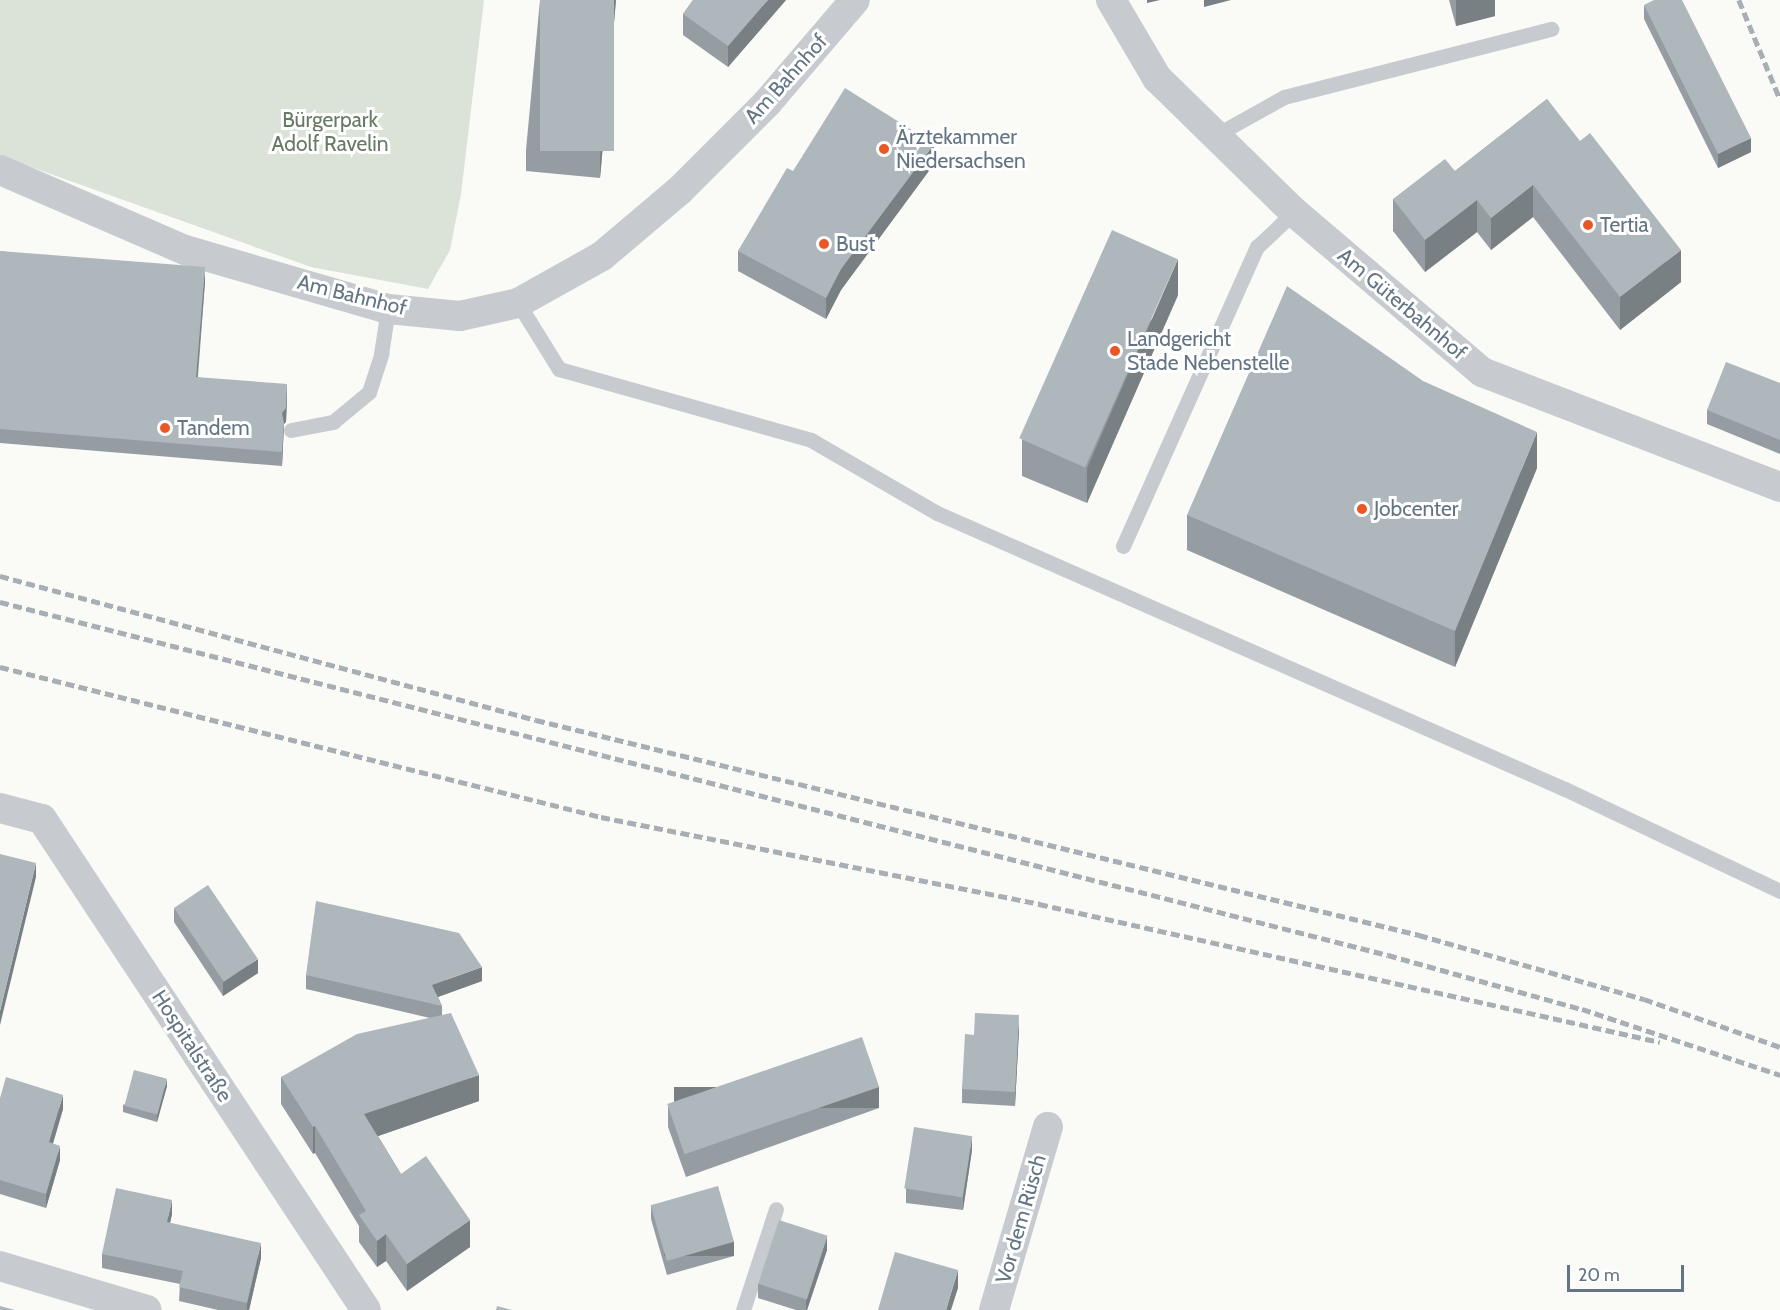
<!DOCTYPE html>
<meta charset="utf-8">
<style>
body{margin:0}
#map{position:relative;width:1780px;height:1310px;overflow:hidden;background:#fafaf7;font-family:Cabin,sans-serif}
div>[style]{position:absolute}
.green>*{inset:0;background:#dbe2d8}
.service>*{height:15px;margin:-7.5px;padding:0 7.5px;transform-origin:7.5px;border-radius:7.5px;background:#c7cbcf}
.minor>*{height:30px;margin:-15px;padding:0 15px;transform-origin:15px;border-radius:15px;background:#c7cbcf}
.rail>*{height:4.5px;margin-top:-2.25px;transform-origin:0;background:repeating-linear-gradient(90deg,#a7aeb4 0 9px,transparent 0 13.5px)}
.wall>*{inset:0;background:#959da2}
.shaded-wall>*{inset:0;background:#798084;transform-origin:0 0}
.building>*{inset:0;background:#adb7bc;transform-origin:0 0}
.dots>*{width:16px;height:16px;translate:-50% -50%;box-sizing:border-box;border:3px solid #fff;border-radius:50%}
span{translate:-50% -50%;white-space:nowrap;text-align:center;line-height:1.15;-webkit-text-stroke:6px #fff;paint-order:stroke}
.street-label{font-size:21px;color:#637584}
.park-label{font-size:21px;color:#677a63}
.poi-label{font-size:21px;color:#637584}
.left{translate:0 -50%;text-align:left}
.scale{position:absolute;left:1567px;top:1265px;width:117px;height:27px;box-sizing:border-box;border:3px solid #637584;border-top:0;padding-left:8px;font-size:18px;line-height:21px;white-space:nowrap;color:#637584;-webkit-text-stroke:4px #fff;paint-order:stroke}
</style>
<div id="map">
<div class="green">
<i style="clip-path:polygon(0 0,484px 0,461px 194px,450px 250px,428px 289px,311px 267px,0 156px)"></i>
</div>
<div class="service">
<i style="left:1216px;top:135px;width:78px;rotate:-29.2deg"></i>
<i style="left:1284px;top:97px;width:276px;rotate:-14.3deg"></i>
<i style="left:518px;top:303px;width:78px;rotate:58.2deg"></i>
<i style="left:559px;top:369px;width:262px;rotate:15.7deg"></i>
<i style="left:811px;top:440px;width:146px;rotate:30.1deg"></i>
<i style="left:937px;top:513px;width:686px;rotate:23.73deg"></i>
<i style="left:1565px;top:789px;width:238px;rotate:25.4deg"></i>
<i style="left:291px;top:430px;width:43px;rotate:-10.8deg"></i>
<i style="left:333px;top:422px;width:47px;rotate:-39.8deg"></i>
<i style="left:369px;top:392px;width:40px;rotate:-72deg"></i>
<i style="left:381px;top:354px;width:46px;rotate:-81.2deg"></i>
<i style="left:1123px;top:546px;width:328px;rotate:-65.9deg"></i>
<i style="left:1257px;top:247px;width:51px;rotate:-43.4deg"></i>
<i style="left:743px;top:1310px;width:106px;rotate:-71.9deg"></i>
</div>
<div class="minor">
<i style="left:1111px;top:0;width:91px;rotate:59.5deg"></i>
<i style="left:1157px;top:78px;width:192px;rotate:44.4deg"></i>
<i style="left:1294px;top:212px;width:247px;rotate:40.4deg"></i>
<i style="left:1482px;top:372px;width:319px;rotate:21.1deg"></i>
<i style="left:0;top:170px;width:202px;rotate:23.4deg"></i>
<i style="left:185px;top:250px;width:211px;rotate:16.2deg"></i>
<i style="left:388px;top:309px;width:72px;rotate:5.6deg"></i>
<i style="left:460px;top:316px;width:59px;rotate:-12.6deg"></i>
<i style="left:518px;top:303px;width:96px;rotate:-29.2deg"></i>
<i style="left:602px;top:256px;width:101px;rotate:-40.2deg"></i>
<i style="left:679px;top:191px;width:124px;rotate:-45deg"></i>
<i style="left:767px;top:103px;width:135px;rotate:-49.5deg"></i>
<i style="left:0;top:808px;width:43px;rotate:14.7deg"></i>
<i style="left:42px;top:819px;width:588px;rotate:56.58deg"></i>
<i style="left:0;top:1266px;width:153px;rotate:16.7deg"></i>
<i style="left:994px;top:1310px;width:191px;rotate:-73.6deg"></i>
</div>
<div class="rail">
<i style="left:1739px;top:0;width:107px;rotate:67.5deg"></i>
<i style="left:0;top:576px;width:555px;rotate:15.04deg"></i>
<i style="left:536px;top:720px;width:909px;rotate:13.68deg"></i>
<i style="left:1419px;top:935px;width:234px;rotate:15.9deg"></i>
<i style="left:1644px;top:999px;width:144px;rotate:19.4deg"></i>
<i style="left:0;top:602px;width:1432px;rotate:14.27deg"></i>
<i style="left:1388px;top:955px;width:201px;rotate:15.6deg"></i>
<i style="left:1582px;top:1009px;width:209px;rotate:18.4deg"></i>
<i style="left:0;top:667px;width:619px;rotate:14.01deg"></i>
<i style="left:601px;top:817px;width:447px;rotate:11.2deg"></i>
<i style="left:1039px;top:904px;width:636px;rotate:12.53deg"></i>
</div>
<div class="wall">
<i style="clip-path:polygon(540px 0,616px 0,600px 178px,526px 171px,526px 150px)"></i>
<i style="clip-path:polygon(693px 0,786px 0,728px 67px,683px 35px,683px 14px)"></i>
<i style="clip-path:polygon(1449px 0,1495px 0,1495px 16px,1456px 26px)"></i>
<i style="clip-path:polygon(1644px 5px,1751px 152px,1718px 168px,1644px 19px)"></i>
<i style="clip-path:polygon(1547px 99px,1681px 282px,1620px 330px,1533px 217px,1491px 250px,1477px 232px,1425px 272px,1393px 231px,1393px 199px,1455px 171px)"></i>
<i style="clip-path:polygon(934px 164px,841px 290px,826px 319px,738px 271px,738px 251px,793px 171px)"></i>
<i style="clip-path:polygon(0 251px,205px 282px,198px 377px,287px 398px,286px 422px,284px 424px,282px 466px,0 443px)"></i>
<i style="clip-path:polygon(1178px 295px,1087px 503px,1022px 476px,1022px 440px)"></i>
<i style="clip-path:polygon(1780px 383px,1780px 454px,1707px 424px,1707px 410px)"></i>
<i style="clip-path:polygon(1537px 468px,1455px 667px,1187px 550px,1187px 515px)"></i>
<i style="clip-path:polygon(174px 908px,258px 973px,223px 996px,174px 922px)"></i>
<i style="clip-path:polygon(306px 975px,482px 981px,438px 997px,442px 1006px,442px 1015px,479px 1101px,378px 1136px,401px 1174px,470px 1247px,407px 1291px,386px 1261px,377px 1267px,359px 1242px,359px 1226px,315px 1153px,313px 1154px,281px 1104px,281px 1077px,430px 1018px,306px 989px)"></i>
<i style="clip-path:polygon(1019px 1029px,1015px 1106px,962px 1103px,962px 1089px,974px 1035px)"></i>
<i style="clip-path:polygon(167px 1086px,157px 1122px,123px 1112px,123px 1105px)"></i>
<i style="clip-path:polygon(0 1098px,63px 1109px,53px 1143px,60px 1160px,46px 1208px,0 1194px)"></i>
<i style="clip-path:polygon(668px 1107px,879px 1108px,686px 1177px,668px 1127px)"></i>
<i style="clip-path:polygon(972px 1150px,963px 1210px,906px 1203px,906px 1188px)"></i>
<i style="clip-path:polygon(651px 1205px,734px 1256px,667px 1275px,651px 1219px)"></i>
<i style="clip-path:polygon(172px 1214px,170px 1223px,261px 1258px,249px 1310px,218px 1310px,179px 1301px,180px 1284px,102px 1268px,102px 1254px)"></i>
<i style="clip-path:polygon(827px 1250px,807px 1310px,796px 1310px,758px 1298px,758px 1284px)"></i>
</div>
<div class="shaded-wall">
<i style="clip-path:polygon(614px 0,616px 0,600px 178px,600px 157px)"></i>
<i style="clip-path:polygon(768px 0,786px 0,728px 67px,728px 46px)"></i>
<i style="clip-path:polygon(1147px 0,1160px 0,1147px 3px)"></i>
<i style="clip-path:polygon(1204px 0,1231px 0,1204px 7px)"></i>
<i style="clip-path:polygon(1456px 0,1495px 0,1495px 16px,1456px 26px)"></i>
<i style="clip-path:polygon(1751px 138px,1751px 152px,1718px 168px,1718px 154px)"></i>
<i style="clip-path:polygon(934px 144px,934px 164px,841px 290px,826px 319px,826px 298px,841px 269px)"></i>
<i style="clip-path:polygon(1533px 185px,1533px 217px,1491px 250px,1491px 218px)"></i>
<i style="clip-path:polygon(1477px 200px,1477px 232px,1425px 272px,1425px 240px)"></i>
<i style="clip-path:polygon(1681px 250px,1681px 282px,1620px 330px,1620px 297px)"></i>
<i style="clip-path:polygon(1178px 259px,1178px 295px,1087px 503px,1087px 468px)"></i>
<i style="clip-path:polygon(205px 267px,205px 282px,196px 391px,196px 377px)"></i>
<i style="clip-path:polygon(287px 384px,287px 398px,286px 422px,284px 424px,282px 466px,282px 413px)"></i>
<i style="clip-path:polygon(1537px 432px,1537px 468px,1455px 667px,1455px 631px)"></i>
<i style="clip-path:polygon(36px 863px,36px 877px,0 1025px,0 1011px)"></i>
<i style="clip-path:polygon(258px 959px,258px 973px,223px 996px,223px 982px)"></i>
<i style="clip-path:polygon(482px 967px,482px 981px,432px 999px,432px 985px)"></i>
<i style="clip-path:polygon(1019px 1015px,1019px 1029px,1015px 1106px,1015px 1092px)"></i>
<i style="clip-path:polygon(479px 1075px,479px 1101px,364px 1141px,364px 1114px)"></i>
<i style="clip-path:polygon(167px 1079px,167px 1086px,157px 1122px,157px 1115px)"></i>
<i style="left:879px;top:1087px;width:21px;height:205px;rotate:90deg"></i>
<i style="clip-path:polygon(63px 1095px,63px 1109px,49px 1157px,49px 1142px)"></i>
<i style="left:315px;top:1126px;width:27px;height:2px;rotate:90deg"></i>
<i style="clip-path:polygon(972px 1136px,972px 1150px,963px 1210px,963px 1196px)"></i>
<i style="clip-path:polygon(60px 1146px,60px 1160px,46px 1208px,46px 1194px)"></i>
<i style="clip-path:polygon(172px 1200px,172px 1214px,167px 1236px,167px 1222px)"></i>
<i style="clip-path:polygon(470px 1220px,470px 1247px,407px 1291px,407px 1264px)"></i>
<i style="clip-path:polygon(386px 1234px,386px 1261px,377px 1267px,377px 1241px)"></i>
<i style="clip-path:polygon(827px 1236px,827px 1250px,807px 1310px,806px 1310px,806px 1299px)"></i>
<i style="left:734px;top:1242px;width:14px;height:70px;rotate:90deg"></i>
<i style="clip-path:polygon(261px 1243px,261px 1258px,249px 1310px,247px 1310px,247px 1303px)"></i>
<i style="clip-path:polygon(958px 1270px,958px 1288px,951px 1310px,946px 1310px)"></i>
</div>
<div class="building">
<i style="left:540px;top:0;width:74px;height:151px"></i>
<i style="clip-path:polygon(693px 0,768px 0,728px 46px,683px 14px)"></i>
<i style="clip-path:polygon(1654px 0,1682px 0,1751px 138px,1718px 154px,1644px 5px)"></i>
<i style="clip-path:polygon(845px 88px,934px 144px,841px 269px,826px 298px,738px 251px,787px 168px,793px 171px)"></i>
<i style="clip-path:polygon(1547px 99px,1580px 141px,1590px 133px,1681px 250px,1620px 297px,1533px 185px,1491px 218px,1477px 200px,1425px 240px,1393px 199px,1445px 159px,1455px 171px)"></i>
<i style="left:1112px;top:230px;width:72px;height:228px;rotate:24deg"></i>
<i style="clip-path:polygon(0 251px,205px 267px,196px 377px,287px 384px,286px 408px,282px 413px,284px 423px,282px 452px,0 429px)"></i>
<i style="clip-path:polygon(1287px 286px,1423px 381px,1537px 432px,1455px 631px,1187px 515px)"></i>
<i style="clip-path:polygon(1726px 362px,1780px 383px,1780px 440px,1707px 410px)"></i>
<i style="clip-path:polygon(0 854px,36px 863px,0 1011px)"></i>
<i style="left:208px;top:885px;width:89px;height:41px;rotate:56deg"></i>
<i style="clip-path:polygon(316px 901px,459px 933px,482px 967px,432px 985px,442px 1006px,306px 975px)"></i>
<i style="clip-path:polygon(451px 1013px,479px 1075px,364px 1114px,401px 1174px,426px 1156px,470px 1220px,407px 1264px,386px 1234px,377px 1241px,359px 1215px,366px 1211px,315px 1126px,313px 1127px,281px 1077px,357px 1034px)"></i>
<i style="clip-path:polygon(975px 1013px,1019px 1015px,1015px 1092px,962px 1089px,965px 1034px,974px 1035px)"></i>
<i style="left:862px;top:1037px;width:53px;height:206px;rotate:71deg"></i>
<i style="left:134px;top:1070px;width:34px;height:37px;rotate:15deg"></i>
<i style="clip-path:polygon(6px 1077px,63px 1095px,49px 1142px,60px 1146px,46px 1194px,0 1180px,0 1098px)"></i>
<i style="left:914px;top:1127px;width:59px;height:62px;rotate:9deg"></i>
<i style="left:718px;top:1186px;width:58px;height:70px;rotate:74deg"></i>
<i style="clip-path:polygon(116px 1188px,172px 1200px,167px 1222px,261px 1243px,247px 1303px,179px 1287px,183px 1271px,102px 1254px)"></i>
<i style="left:779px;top:1220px;width:51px;height:67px;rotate:18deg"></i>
<i style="clip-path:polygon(895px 1252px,958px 1270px,946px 1310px,878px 1310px)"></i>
<i style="clip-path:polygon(0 1306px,15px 1310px,0 1310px)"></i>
<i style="clip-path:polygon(497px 1306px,512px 1310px,496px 1310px)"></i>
</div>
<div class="dots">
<i style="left:884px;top:149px;background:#eb5626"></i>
<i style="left:1588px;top:225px;background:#eb5626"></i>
<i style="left:824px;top:244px;background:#eb5626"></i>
<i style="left:1115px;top:351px;background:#eb5626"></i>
<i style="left:165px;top:428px;background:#eb5626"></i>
<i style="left:1362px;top:509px;background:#eb5626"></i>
</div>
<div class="street-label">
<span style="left:786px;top:79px;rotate:-48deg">Am Bahnhof</span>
<span style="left:352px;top:295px;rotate:14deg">Am Bahnhof</span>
<span style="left:1402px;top:304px;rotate:40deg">Am Güterbahnhof</span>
<span style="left:192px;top:1046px;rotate:57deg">Hospitalstraße</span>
<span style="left:1021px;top:1219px;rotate:-74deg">Vor dem Rüsch</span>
</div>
<div class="park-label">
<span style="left:330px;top:132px">Bürgerpark<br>Adolf Ravelin</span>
</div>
<div class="poi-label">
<span class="left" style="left:896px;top:149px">Ärztekammer<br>Niedersachsen</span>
<span class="left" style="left:1600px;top:225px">Tertia</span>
<span class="left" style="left:836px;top:244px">Bust</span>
<span class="left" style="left:1127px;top:351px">Landgericht<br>Stade Nebenstelle</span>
<span class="left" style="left:177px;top:428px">Tandem</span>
<span class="left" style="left:1374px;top:509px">Jobcenter</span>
</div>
<div class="scale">20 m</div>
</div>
